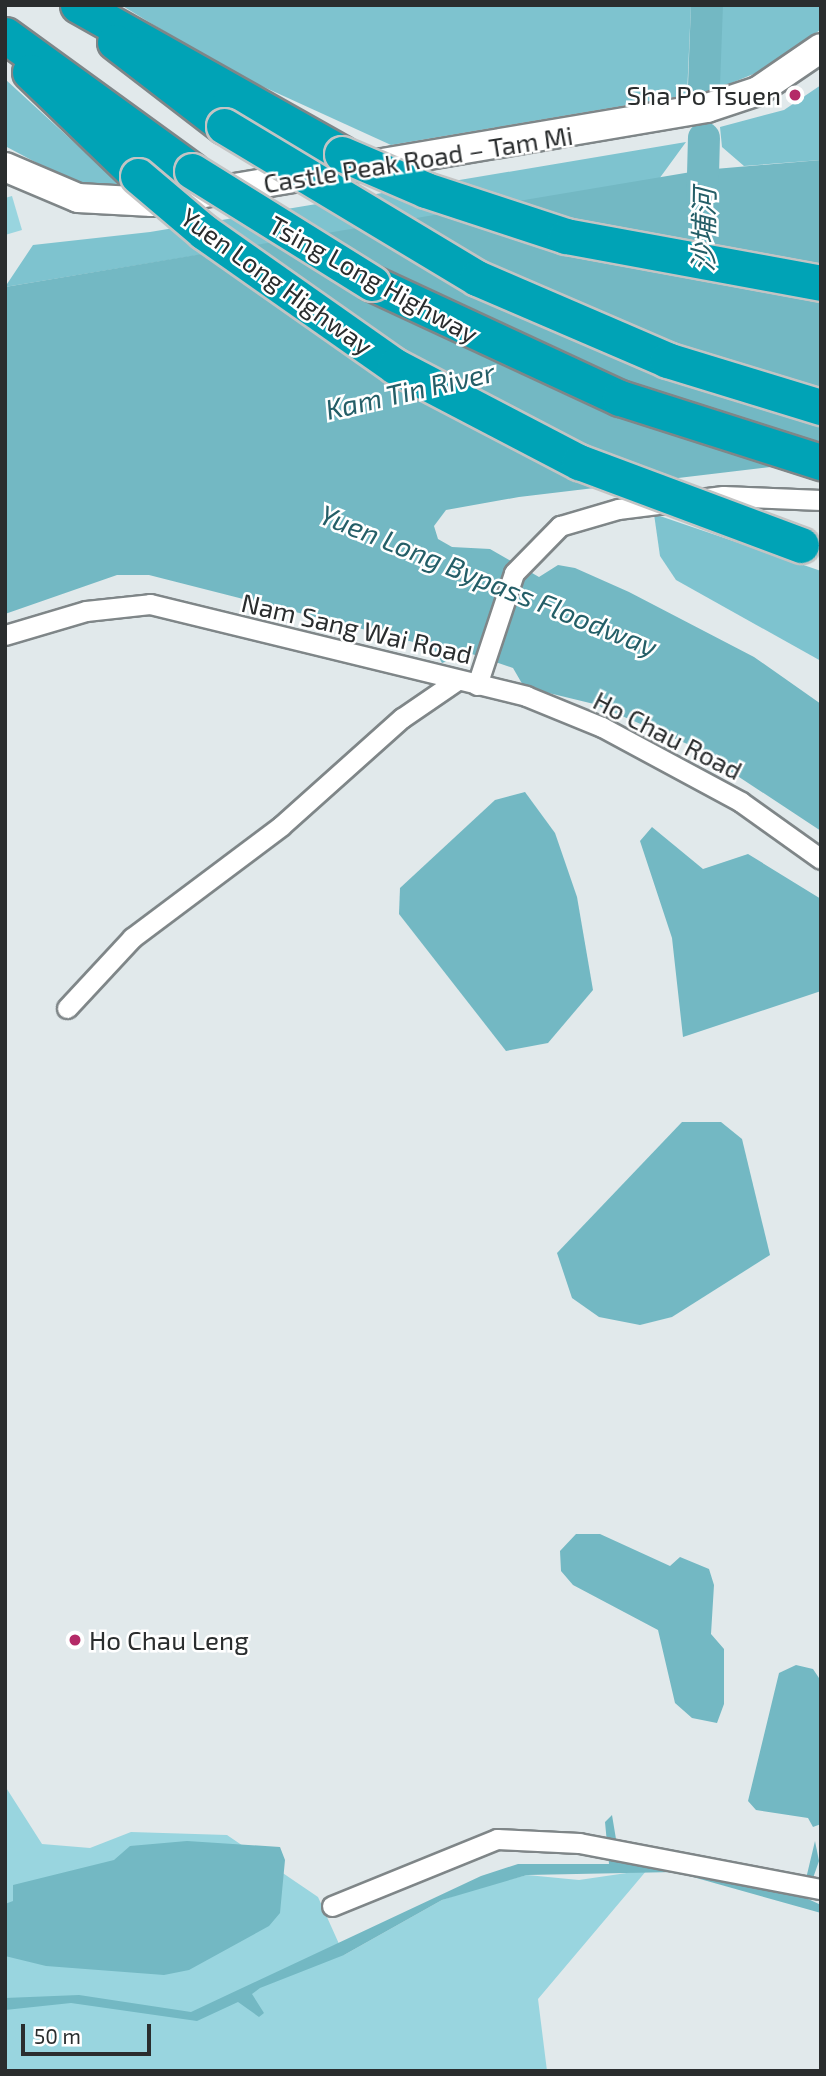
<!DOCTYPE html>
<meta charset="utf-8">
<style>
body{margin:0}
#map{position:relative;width:826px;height:2076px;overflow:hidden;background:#e1e9eb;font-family:"Exo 2","Noto Sans TC",sans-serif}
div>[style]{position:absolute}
.green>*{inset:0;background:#99d5df}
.forest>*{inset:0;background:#7ec3cf}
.water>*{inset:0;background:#73b8c3}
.river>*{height:32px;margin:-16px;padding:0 16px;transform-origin:16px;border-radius:16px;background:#73b8c3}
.roads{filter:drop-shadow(2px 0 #7f8688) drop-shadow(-2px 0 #7f8688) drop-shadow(0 2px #7f8688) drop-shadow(0 -2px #7f8688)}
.minor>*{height:19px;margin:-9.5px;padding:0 9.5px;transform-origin:9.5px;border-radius:9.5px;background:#fff}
.secondary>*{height:28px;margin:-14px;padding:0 14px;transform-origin:14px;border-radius:14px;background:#fff}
.motorway>*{height:35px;margin:-17.5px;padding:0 17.5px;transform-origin:17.5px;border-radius:17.5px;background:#00a3b6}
.bridges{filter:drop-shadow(2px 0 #c3c4c4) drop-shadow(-2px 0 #c3c4c4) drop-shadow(0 2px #c3c4c4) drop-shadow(0 -2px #c3c4c4)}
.motorway-bridge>*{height:35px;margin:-17.5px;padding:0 17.5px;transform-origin:17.5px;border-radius:17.5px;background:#00a3b6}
.dots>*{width:19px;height:19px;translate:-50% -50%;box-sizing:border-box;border:4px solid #fff;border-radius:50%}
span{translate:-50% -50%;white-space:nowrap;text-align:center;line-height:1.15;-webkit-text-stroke:5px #fff;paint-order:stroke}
.poi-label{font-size:26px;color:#2a2d2e}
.right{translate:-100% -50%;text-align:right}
.left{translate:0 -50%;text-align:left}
.street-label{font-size:26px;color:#2a2d2e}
.water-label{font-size:28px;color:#245e67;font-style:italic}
.frame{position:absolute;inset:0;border:7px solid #2a2d2e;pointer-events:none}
.scale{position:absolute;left:21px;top:2024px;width:130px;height:32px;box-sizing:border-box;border:4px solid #2a2d2e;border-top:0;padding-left:9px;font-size:21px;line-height:24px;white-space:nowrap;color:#2a2d2e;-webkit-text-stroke:5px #fff;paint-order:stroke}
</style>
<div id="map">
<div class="green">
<i style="clip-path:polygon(12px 196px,22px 230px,5px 235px,5px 198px)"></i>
<i style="clip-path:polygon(5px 1786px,42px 1844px,90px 1848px,131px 1832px,227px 1835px,318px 1897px,344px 1955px,442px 1900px,483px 1886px,527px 1875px,579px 1880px,647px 1870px,538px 1999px,547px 2071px,5px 2071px)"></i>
</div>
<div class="forest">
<i style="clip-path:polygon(121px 5px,691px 5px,687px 95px,391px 145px,231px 72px)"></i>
<i style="clip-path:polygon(722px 5px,821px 5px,821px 29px,776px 65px,719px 88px)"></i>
<i style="clip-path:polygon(5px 79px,125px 189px,71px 181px,5px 146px)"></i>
<i style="clip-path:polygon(821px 85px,821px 160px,744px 166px,722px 147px,720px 127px,784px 110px)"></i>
<i style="clip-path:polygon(686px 142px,659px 179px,5px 287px,33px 245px,150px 232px)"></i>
<i style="clip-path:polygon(654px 514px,821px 571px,821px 661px,676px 580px,660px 556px)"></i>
</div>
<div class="water">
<i style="clip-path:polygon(821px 160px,821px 461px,519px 497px,446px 510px,434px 526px,438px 539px,452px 547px,490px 549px,539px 577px,558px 565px,575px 568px,629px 592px,754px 657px,821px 704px,821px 831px,692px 746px,594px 704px,524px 687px,513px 668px,469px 653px,442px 663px,433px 647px,149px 575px,117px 575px,5px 614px,5px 287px,703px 170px)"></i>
<i style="clip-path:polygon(525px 792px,555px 833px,577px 897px,593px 990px,548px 1043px,506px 1051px,399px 914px,400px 888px,495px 800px)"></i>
<i style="clip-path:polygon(652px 827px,703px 869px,748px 854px,821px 899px,821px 991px,683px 1037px,672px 938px,640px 841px)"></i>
<i style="clip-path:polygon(682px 1122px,721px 1122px,742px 1139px,770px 1255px,672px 1317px,640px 1325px,599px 1317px,572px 1298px,557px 1253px)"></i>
<i style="clip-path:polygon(576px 1534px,600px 1534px,670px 1566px,680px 1557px,709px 1569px,714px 1585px,711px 1634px,724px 1649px,724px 1704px,717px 1723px,692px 1718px,675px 1703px,658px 1630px,573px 1585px,561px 1571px,560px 1551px)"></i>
<i style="clip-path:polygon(796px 1665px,813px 1669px,821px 1681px,821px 1824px,813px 1827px,808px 1818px,756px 1810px,748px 1801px,779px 1673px)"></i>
<i style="clip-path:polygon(612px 1815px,620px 1863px,687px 1869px,791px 1893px,804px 1887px,815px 1841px,819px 1861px,806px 1898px,821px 1905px,821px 1913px,675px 1872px,527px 1875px,442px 1900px,344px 1955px,260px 1988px,252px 1994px,264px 2013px,259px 2017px,238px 2002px,197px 2021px,71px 2003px,5px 2010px,5px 1998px,79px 1995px,191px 2012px,481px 1876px,518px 1864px,609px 1864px,605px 1822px)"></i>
<i style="clip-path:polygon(187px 1841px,280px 1847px,285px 1860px,280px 1913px,269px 1926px,189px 1970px,164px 1975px,46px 1966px,5px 1956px,5px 1904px,13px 1901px,13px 1885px,114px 1860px,130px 1846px)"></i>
</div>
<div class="river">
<i style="left:704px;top:86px;width:81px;rotate:-87.9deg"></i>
<i style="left:702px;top:213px;width:75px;rotate:-88.5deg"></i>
</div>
<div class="roads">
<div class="minor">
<i style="left:5px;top:635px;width:84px;rotate:-16.5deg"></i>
<i style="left:86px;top:611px;width:64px;rotate:-6.2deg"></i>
<i style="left:150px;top:604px;width:387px;rotate:13.7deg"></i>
<i style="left:526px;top:696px;width:82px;rotate:22.2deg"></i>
<i style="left:602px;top:727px;width:158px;rotate:28.3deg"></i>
<i style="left:741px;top:802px;width:98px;rotate:35.5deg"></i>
<i style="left:477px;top:685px;width:118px;rotate:-71.7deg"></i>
<i style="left:514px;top:573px;width:66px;rotate:-45.6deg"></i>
<i style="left:560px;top:526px;width:60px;rotate:-16.3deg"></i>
<i style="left:618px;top:509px;width:106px;rotate:-7.1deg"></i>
<i style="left:723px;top:496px;width:98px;rotate:2.3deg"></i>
<i style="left:67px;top:1008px;width:96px;rotate:-47.1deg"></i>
<i style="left:132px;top:938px;width:186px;rotate:-36.9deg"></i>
<i style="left:281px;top:826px;width:162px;rotate:-41.8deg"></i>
<i style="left:402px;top:718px;width:65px;rotate:-34.4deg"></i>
<i style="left:332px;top:1906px;width:178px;rotate:-22.1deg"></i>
<i style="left:497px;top:1839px;width:82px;rotate:2.8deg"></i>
<i style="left:579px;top:1843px;width:246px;rotate:10.8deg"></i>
</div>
<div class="secondary">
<i style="left:5px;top:167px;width:79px;rotate:23deg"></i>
<i style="left:78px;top:198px;width:74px;rotate:3.1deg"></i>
<i style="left:152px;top:202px;width:563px;rotate:-9.61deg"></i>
<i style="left:707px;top:108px;width:54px;rotate:-18.4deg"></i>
<i style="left:758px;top:91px;width:76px;rotate:-34.3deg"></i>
</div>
<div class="motorway">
<i style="left:78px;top:5px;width:303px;rotate:29.4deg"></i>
<i style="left:5px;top:35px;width:231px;rotate:36deg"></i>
<i style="left:115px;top:42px;width:138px;rotate:37.6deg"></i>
<i style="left:30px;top:72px;width:150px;rotate:43.9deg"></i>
<i style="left:372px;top:283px;width:273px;rotate:24.9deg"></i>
<i style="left:620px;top:398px;width:211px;rotate:17.7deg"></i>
</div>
</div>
<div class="bridges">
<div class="motorway-bridge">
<i style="left:224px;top:126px;width:295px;rotate:31deg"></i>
<i style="left:477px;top:278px;width:207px;rotate:23.3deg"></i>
<i style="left:667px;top:360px;width:161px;rotate:17deg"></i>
<i style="left:342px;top:154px;width:91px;rotate:23.2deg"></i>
<i style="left:426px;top:190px;width:147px;rotate:18.2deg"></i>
<i style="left:566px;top:236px;width:259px;rotate:10.4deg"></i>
<i style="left:192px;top:171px;width:212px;rotate:31.9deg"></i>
<i style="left:138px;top:176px;width:87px;rotate:40.3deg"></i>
<i style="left:204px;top:232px;width:233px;rotate:35.1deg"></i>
<i style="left:395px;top:366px;width:208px;rotate:27.6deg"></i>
<i style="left:579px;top:462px;width:237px;rotate:20.5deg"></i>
</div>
</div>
<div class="dots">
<i style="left:795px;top:95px;background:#b42a67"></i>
<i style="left:75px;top:1640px;background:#b42a67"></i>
</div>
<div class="poi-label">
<span class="right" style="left:781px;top:95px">Sha Po Tsuen</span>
<span class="left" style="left:89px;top:1640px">Ho Chau Leng</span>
</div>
<div class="street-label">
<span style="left:418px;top:159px;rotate:-9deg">Castle Peak Road – Tam Mi</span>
<span style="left:374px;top:279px;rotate:29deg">Tsing Long Highway</span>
<span style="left:277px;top:281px;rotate:36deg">Yuen Long Highway</span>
<span style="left:357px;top:628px;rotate:13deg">Nam Sang Wai Road</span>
<span style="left:668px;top:735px;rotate:27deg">Ho Chau Road</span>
</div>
<div class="water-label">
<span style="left:703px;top:230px;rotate:-89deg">沙埔河</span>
<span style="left:410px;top:390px;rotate:-13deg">Kam Tin River</span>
<span style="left:489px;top:580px;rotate:22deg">Yuen Long Bypass Floodway</span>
</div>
<div class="frame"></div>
<div class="scale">50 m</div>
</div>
